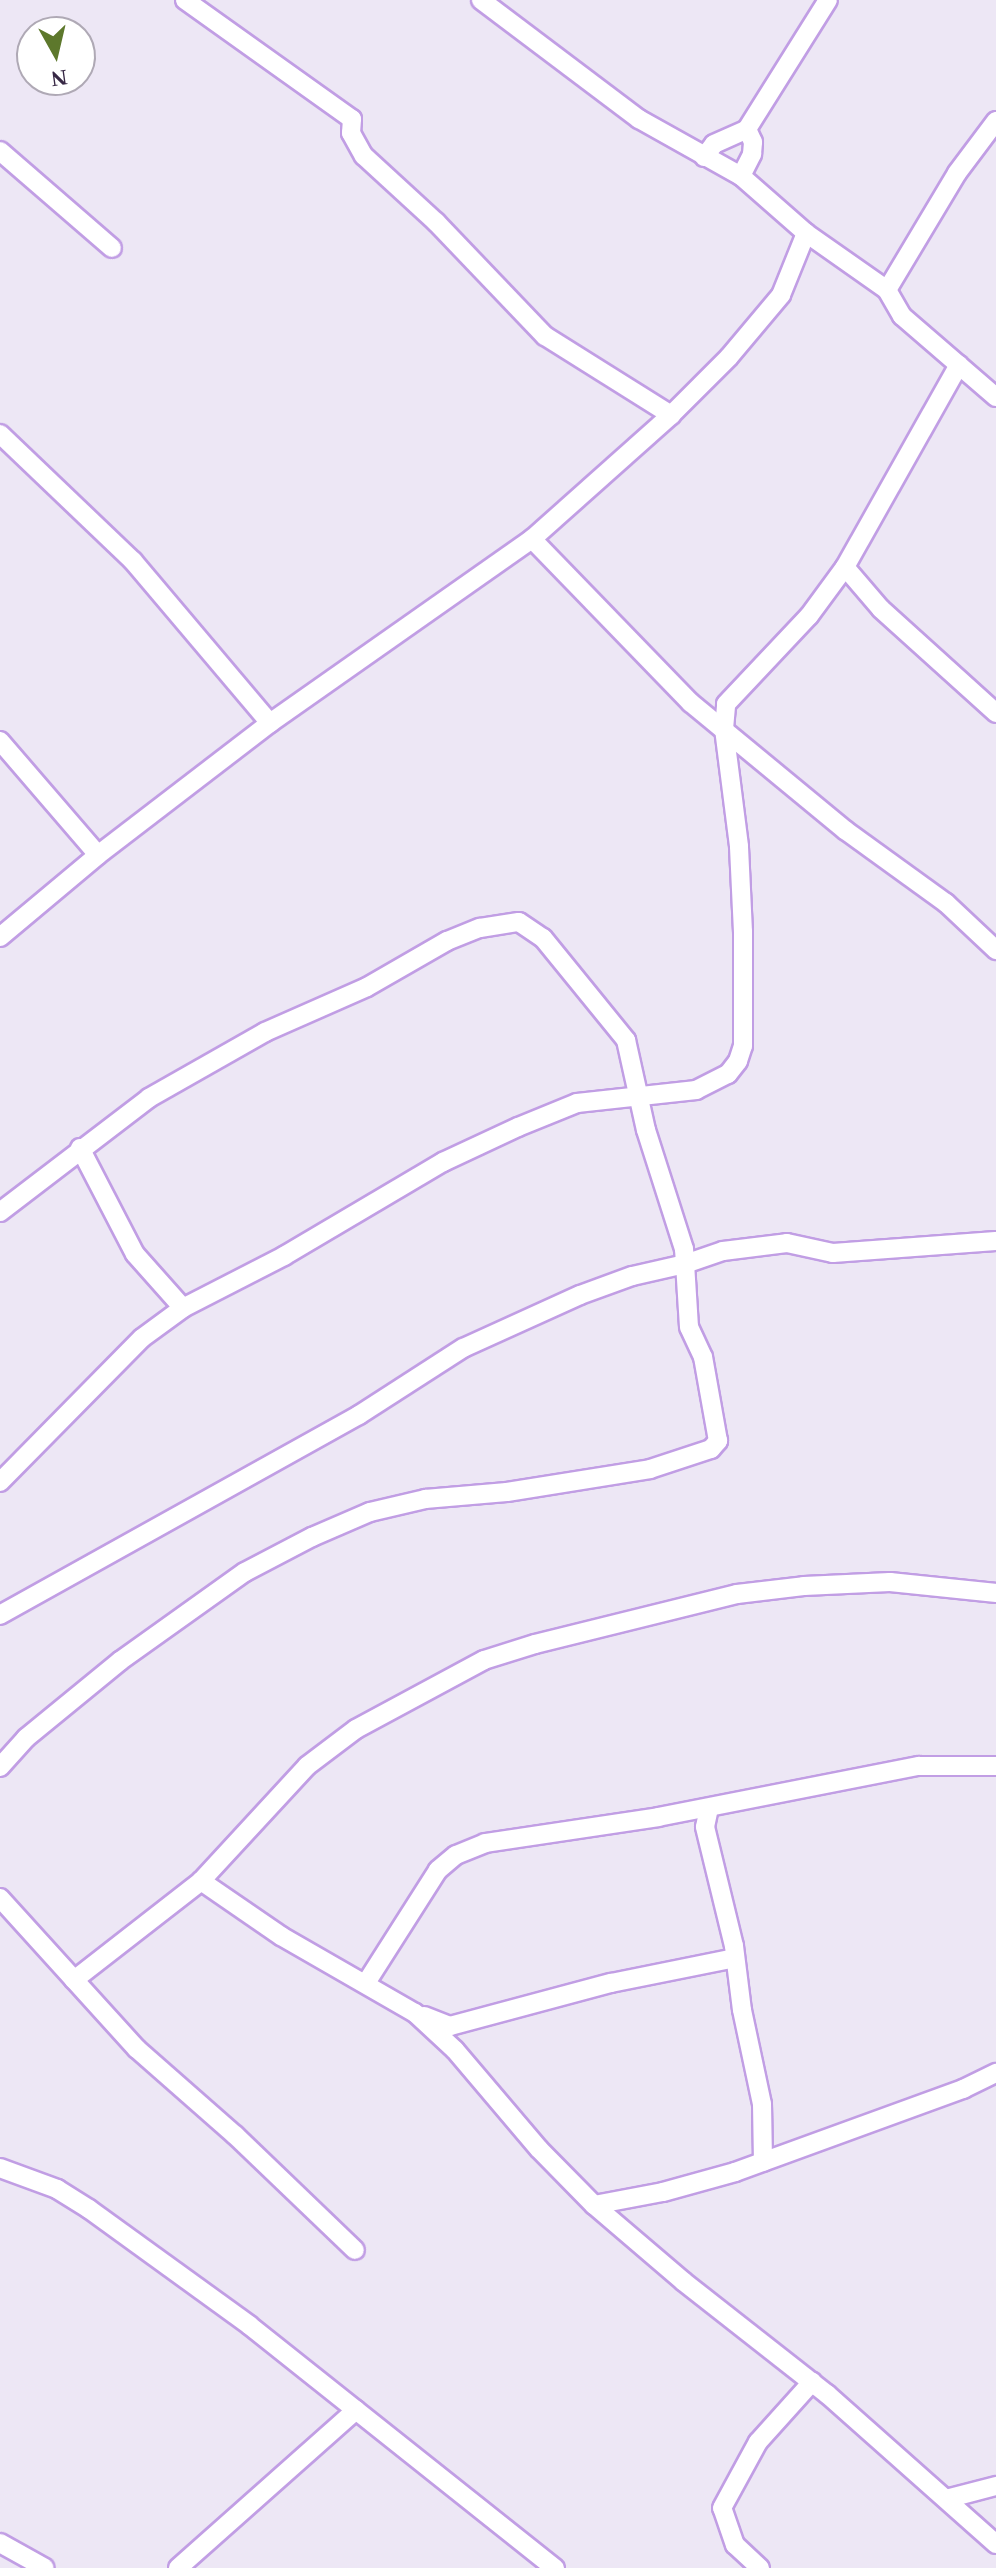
<!DOCTYPE html>
<style>
body{margin:0}
#map{position:relative;width:996px;height:2568px;overflow:hidden;background:#ede7f5;font-family:"Times New Roman",serif}
div>[style]{position:absolute}
.roads{filter:drop-shadow(2px 0 #c19ee4) drop-shadow(-2px 0 #c19ee4) drop-shadow(0 2px #c19ee4) drop-shadow(0 -2px #c19ee4)}
.minor>*{height:18px;margin:-9px;padding:0 9px;transform-origin:9px;border-radius:9px;background:#fff}
span{translate:-50% -50%;white-space:nowrap;text-align:center;line-height:1.15;-webkit-text-stroke:7px #fff;paint-order:stroke}
.north{position:absolute;left:16px;top:16px;width:80px;height:80px;box-sizing:border-box;background:#fff;border:2px solid #afa9b5;border-radius:50%;rotate:172deg;font-size:22px;font-weight:700;line-height:32px;text-align:center;color:#372845}
.north::after{content:'';display:block;margin:auto;width:28px;height:36px;background:#5d782c;clip-path:polygon(50% 0,100% 100%,50% 72%,0 100%)}
</style>
<div id="map">
<div class="roads">
<div class="minor">
<i style="left:185px;top:0;width:205px;rotate:35.5deg"></i>
<i style="left:352px;top:119px;width:14px;rotate:94deg"></i>
<i style="left:351px;top:133px;width:26px;rotate:61deg"></i>
<i style="left:364px;top:156px;width:98px;rotate:42.5deg"></i>
<i style="left:436px;top:222px;width:158px;rotate:46.3deg"></i>
<i style="left:545px;top:336px;width:149px;rotate:32.1deg"></i>
<i style="left:481px;top:0;width:198px;rotate:37deg"></i>
<i style="left:639px;top:119px;width:117px;rotate:29.2deg"></i>
<i style="left:741px;top:176px;width:86px;rotate:41.2deg"></i>
<i style="left:806px;top:233px;width:99px;rotate:35.1deg"></i>
<i style="left:887px;top:290px;width:30px;rotate:60deg"></i>
<i style="left:902px;top:316px;width:124px;rotate:40.8deg"></i>
<i style="left:0;top:151px;width:148px;rotate:40.9deg"></i>
<i style="left:704px;top:157px;width:16px;rotate:-52deg"></i>
<i style="left:714px;top:144px;width:36px;rotate:-24deg"></i>
<i style="left:747px;top:129px;width:152px;rotate:-57.9deg"></i>
<i style="left:741px;top:176px;width:25px;rotate:-63deg"></i>
<i style="left:752px;top:154px;width:12px;rotate:-85deg"></i>
<i style="left:753px;top:142px;width:14px;rotate:-115deg"></i>
<i style="left:887px;top:290px;width:136px;rotate:-59.1deg"></i>
<i style="left:957px;top:173px;width:65px;rotate:-53.1deg"></i>
<i style="left:0;top:434px;width:184px;rotate:43.7deg"></i>
<i style="left:133px;top:561px;width:212px;rotate:49.8deg"></i>
<i style="left:532px;top:539px;width:228px;rotate:45.9deg"></i>
<i style="left:691px;top:703px;width:200px;rotate:39.5deg"></i>
<i style="left:845px;top:830px;width:125px;rotate:35.9deg"></i>
<i style="left:946px;top:903px;width:69px;rotate:43.2deg"></i>
<i style="left:845px;top:567px;width:55px;rotate:49.4deg"></i>
<i style="left:881px;top:609px;width:155px;rotate:42.1deg"></i>
<i style="left:0;top:741px;width:150px;rotate:49.3deg"></i>
<i style="left:0;top:937px;width:128px;rotate:-39.9deg"></i>
<i style="left:98px;top:855px;width:217px;rotate:-37.5deg"></i>
<i style="left:270px;top:723px;width:320px;rotate:-35.1deg"></i>
<i style="left:532px;top:539px;width:186px;rotate:-41.7deg"></i>
<i style="left:671px;top:415px;width:82px;rotate:-45deg"></i>
<i style="left:729px;top:357px;width:81px;rotate:-50deg"></i>
<i style="left:781px;top:295px;width:67px;rotate:-68deg"></i>
<i style="left:80px;top:1148px;width:119px;rotate:62.6deg"></i>
<i style="left:135px;top:1254px;width:72px;rotate:48.4deg"></i>
<i style="left:0;top:1212px;width:188px;rotate:-37.4deg"></i>
<i style="left:149px;top:1098px;width:133px;rotate:-29.6deg"></i>
<i style="left:265px;top:1032px;width:111px;rotate:-23.8deg"></i>
<i style="left:367px;top:987px;width:92px;rotate:-29.9deg"></i>
<i style="left:447px;top:941px;width:35px;rotate:-22deg"></i>
<i style="left:480px;top:928px;width:39px;rotate:-9deg"></i>
<i style="left:519px;top:922px;width:29px;rotate:34deg"></i>
<i style="left:543px;top:938px;width:132px;rotate:50.9deg"></i>
<i style="left:626px;top:1040px;width:92px;rotate:77.5deg"></i>
<i style="left:646px;top:1130px;width:125px;rotate:72.3deg"></i>
<i style="left:684px;top:1249px;width:15px;rotate:86deg"></i>
<i style="left:685px;top:1264px;width:54px;rotate:167.2deg"></i>
<i style="left:632px;top:1276px;width:55px;rotate:159.9deg"></i>
<i style="left:580px;top:1295px;width:128px;rotate:155.6deg"></i>
<i style="left:463px;top:1348px;width:124px;rotate:147.2deg"></i>
<i style="left:359px;top:1415px;width:411px;rotate:150.9deg"></i>
<i style="left:0;top:1482px;width:202px;rotate:-45.4deg"></i>
<i style="left:142px;top:1338px;width:51px;rotate:-36.2deg"></i>
<i style="left:183px;top:1308px;width:114px;rotate:-27.2deg"></i>
<i style="left:284px;top:1256px;width:185px;rotate:-30.6deg"></i>
<i style="left:443px;top:1162px;width:83px;rotate:-25deg"></i>
<i style="left:518px;top:1127px;width:64px;rotate:-22.1deg"></i>
<i style="left:577px;top:1103px;width:120px;rotate:-6.2deg"></i>
<i style="left:696px;top:1090px;width:36px;rotate:-27deg"></i>
<i style="left:728px;top:1074px;width:16px;rotate:-52deg"></i>
<i style="left:738px;top:1061px;width:16px;rotate:-72deg"></i>
<i style="left:743px;top:1046px;width:114px;rotate:-90deg"></i>
<i style="left:743px;top:932px;width:86px;rotate:-92.7deg"></i>
<i style="left:739px;top:846px;width:118px;rotate:-97.3deg"></i>
<i style="left:724px;top:729px;width:25px;rotate:-85deg"></i>
<i style="left:726px;top:704px;width:121px;rotate:-46.7deg"></i>
<i style="left:809px;top:616px;width:61px;rotate:-53.7deg"></i>
<i style="left:845px;top:567px;width:232px;rotate:-60.6deg"></i>
<i style="left:0;top:1767px;width:39px;rotate:-48deg"></i>
<i style="left:26px;top:1738px;width:122px;rotate:-39.3deg"></i>
<i style="left:120px;top:1661px;width:153px;rotate:-35.5deg"></i>
<i style="left:245px;top:1572px;width:76px;rotate:-27.6deg"></i>
<i style="left:312px;top:1537px;width:63px;rotate:-23.3deg"></i>
<i style="left:370px;top:1512px;width:57px;rotate:-13.3deg"></i>
<i style="left:425px;top:1499px;width:82px;rotate:-4.9deg"></i>
<i style="left:507px;top:1492px;width:145px;rotate:-9.1deg"></i>
<i style="left:650px;top:1469px;width:64px;rotate:-18.2deg"></i>
<i style="left:711px;top:1449px;width:11px;rotate:-49deg"></i>
<i style="left:718px;top:1441px;width:85px;rotate:-100.1deg"></i>
<i style="left:703px;top:1357px;width:33px;rotate:-115deg"></i>
<i style="left:689px;top:1327px;width:63px;rotate:-93.6deg"></i>
<i style="left:685px;top:1264px;width:40px;rotate:-18.9deg"></i>
<i style="left:723px;top:1251px;width:64px;rotate:-7.1deg"></i>
<i style="left:787px;top:1243px;width:47px;rotate:12.3deg"></i>
<i style="left:833px;top:1253px;width:163px;rotate:-4.2deg"></i>
<i style="left:709px;top:1808px;width:19px;rotate:102deg"></i>
<i style="left:705px;top:1827px;width:122px;rotate:76.3deg"></i>
<i style="left:734px;top:1946px;width:64px;rotate:82.9deg"></i>
<i style="left:742px;top:2010px;width:96px;rotate:78deg"></i>
<i style="left:762px;top:2104px;width:58px;rotate:89deg"></i>
<i style="left:201px;top:1881px;width:97px;rotate:34.5deg"></i>
<i style="left:281px;top:1936px;width:155px;rotate:29.9deg"></i>
<i style="left:415px;top:2013px;width:54px;rotate:42.8deg"></i>
<i style="left:455px;top:2050px;width:130px;rotate:49.7deg"></i>
<i style="left:539px;top:2149px;width:78px;rotate:45.5deg"></i>
<i style="left:594px;top:2205px;width:118px;rotate:40.5deg"></i>
<i style="left:684px;top:2282px;width:182px;rotate:38.1deg"></i>
<i style="left:827px;top:2394px;width:226px;rotate:41.6deg"></i>
<i style="left:0;top:1898px;width:204px;rotate:47.8deg"></i>
<i style="left:137px;top:2049px;width:130px;rotate:41.3deg"></i>
<i style="left:235px;top:2135px;width:166px;rotate:43.8deg"></i>
<i style="left:74px;top:1980px;width:161px;rotate:-37.9deg"></i>
<i style="left:201px;top:1881px;width:156px;rotate:-47.3deg"></i>
<i style="left:307px;top:1766px;width:61px;rotate:-37.1deg"></i>
<i style="left:356px;top:1729px;width:145px;rotate:-28.3deg"></i>
<i style="left:484px;top:1660px;width:53px;rotate:-17.4deg"></i>
<i style="left:535px;top:1644px;width:208px;rotate:-13.9deg"></i>
<i style="left:737px;top:1594px;width:67px;rotate:-6.8deg"></i>
<i style="left:804px;top:1586px;width:86px;rotate:-2.7deg"></i>
<i style="left:890px;top:1582px;width:107px;rotate:5.9deg"></i>
<i style="left:366px;top:1983px;width:134px;rotate:-57.5deg"></i>
<i style="left:438px;top:1870px;width:23px;rotate:-40deg"></i>
<i style="left:456px;top:1855px;width:31px;rotate:-22deg"></i>
<i style="left:485px;top:1843px;width:175px;rotate:-8.5deg"></i>
<i style="left:658px;top:1817px;width:266px;rotate:-11.1deg"></i>
<i style="left:919px;top:1766px;width:77px"></i>
<i style="left:424px;top:2016px;width:28px;rotate:21deg"></i>
<i style="left:450px;top:2026px;width:167px;rotate:-15deg"></i>
<i style="left:611px;top:1983px;width:126px;rotate:-11.4deg"></i>
<i style="left:0;top:2168px;width:61px;rotate:20.2deg"></i>
<i style="left:57px;top:2189px;width:38px;rotate:32deg"></i>
<i style="left:89px;top:2209px;width:198px;rotate:35.9deg"></i>
<i style="left:249px;top:2325px;width:391px;rotate:38.5deg"></i>
<i style="left:594px;top:2205px;width:70px;rotate:-10.7deg"></i>
<i style="left:663px;top:2192px;width:75px;rotate:-15.5deg"></i>
<i style="left:735px;top:2172px;width:243px;rotate:-20deg"></i>
<i style="left:963px;top:2089px;width:37px;rotate:-26deg"></i>
<i style="left:946px;top:2499px;width:52px;rotate:-14.6deg"></i>
<i style="left:0;top:2543px;width:51px;rotate:29.1deg"></i>
<i style="left:178px;top:2568px;width:238px;rotate:-41.6deg"></i>
<i style="left:760px;top:2568px;width:34px;rotate:-137deg"></i>
<i style="left:735px;top:2545px;width:39px;rotate:-109deg"></i>
<i style="left:722px;top:2508px;width:75px;rotate:-61.4deg"></i>
<i style="left:758px;top:2442px;width:81px;rotate:-48deg"></i>
</div>
</div>
<div class="north">N</div>
</div>
